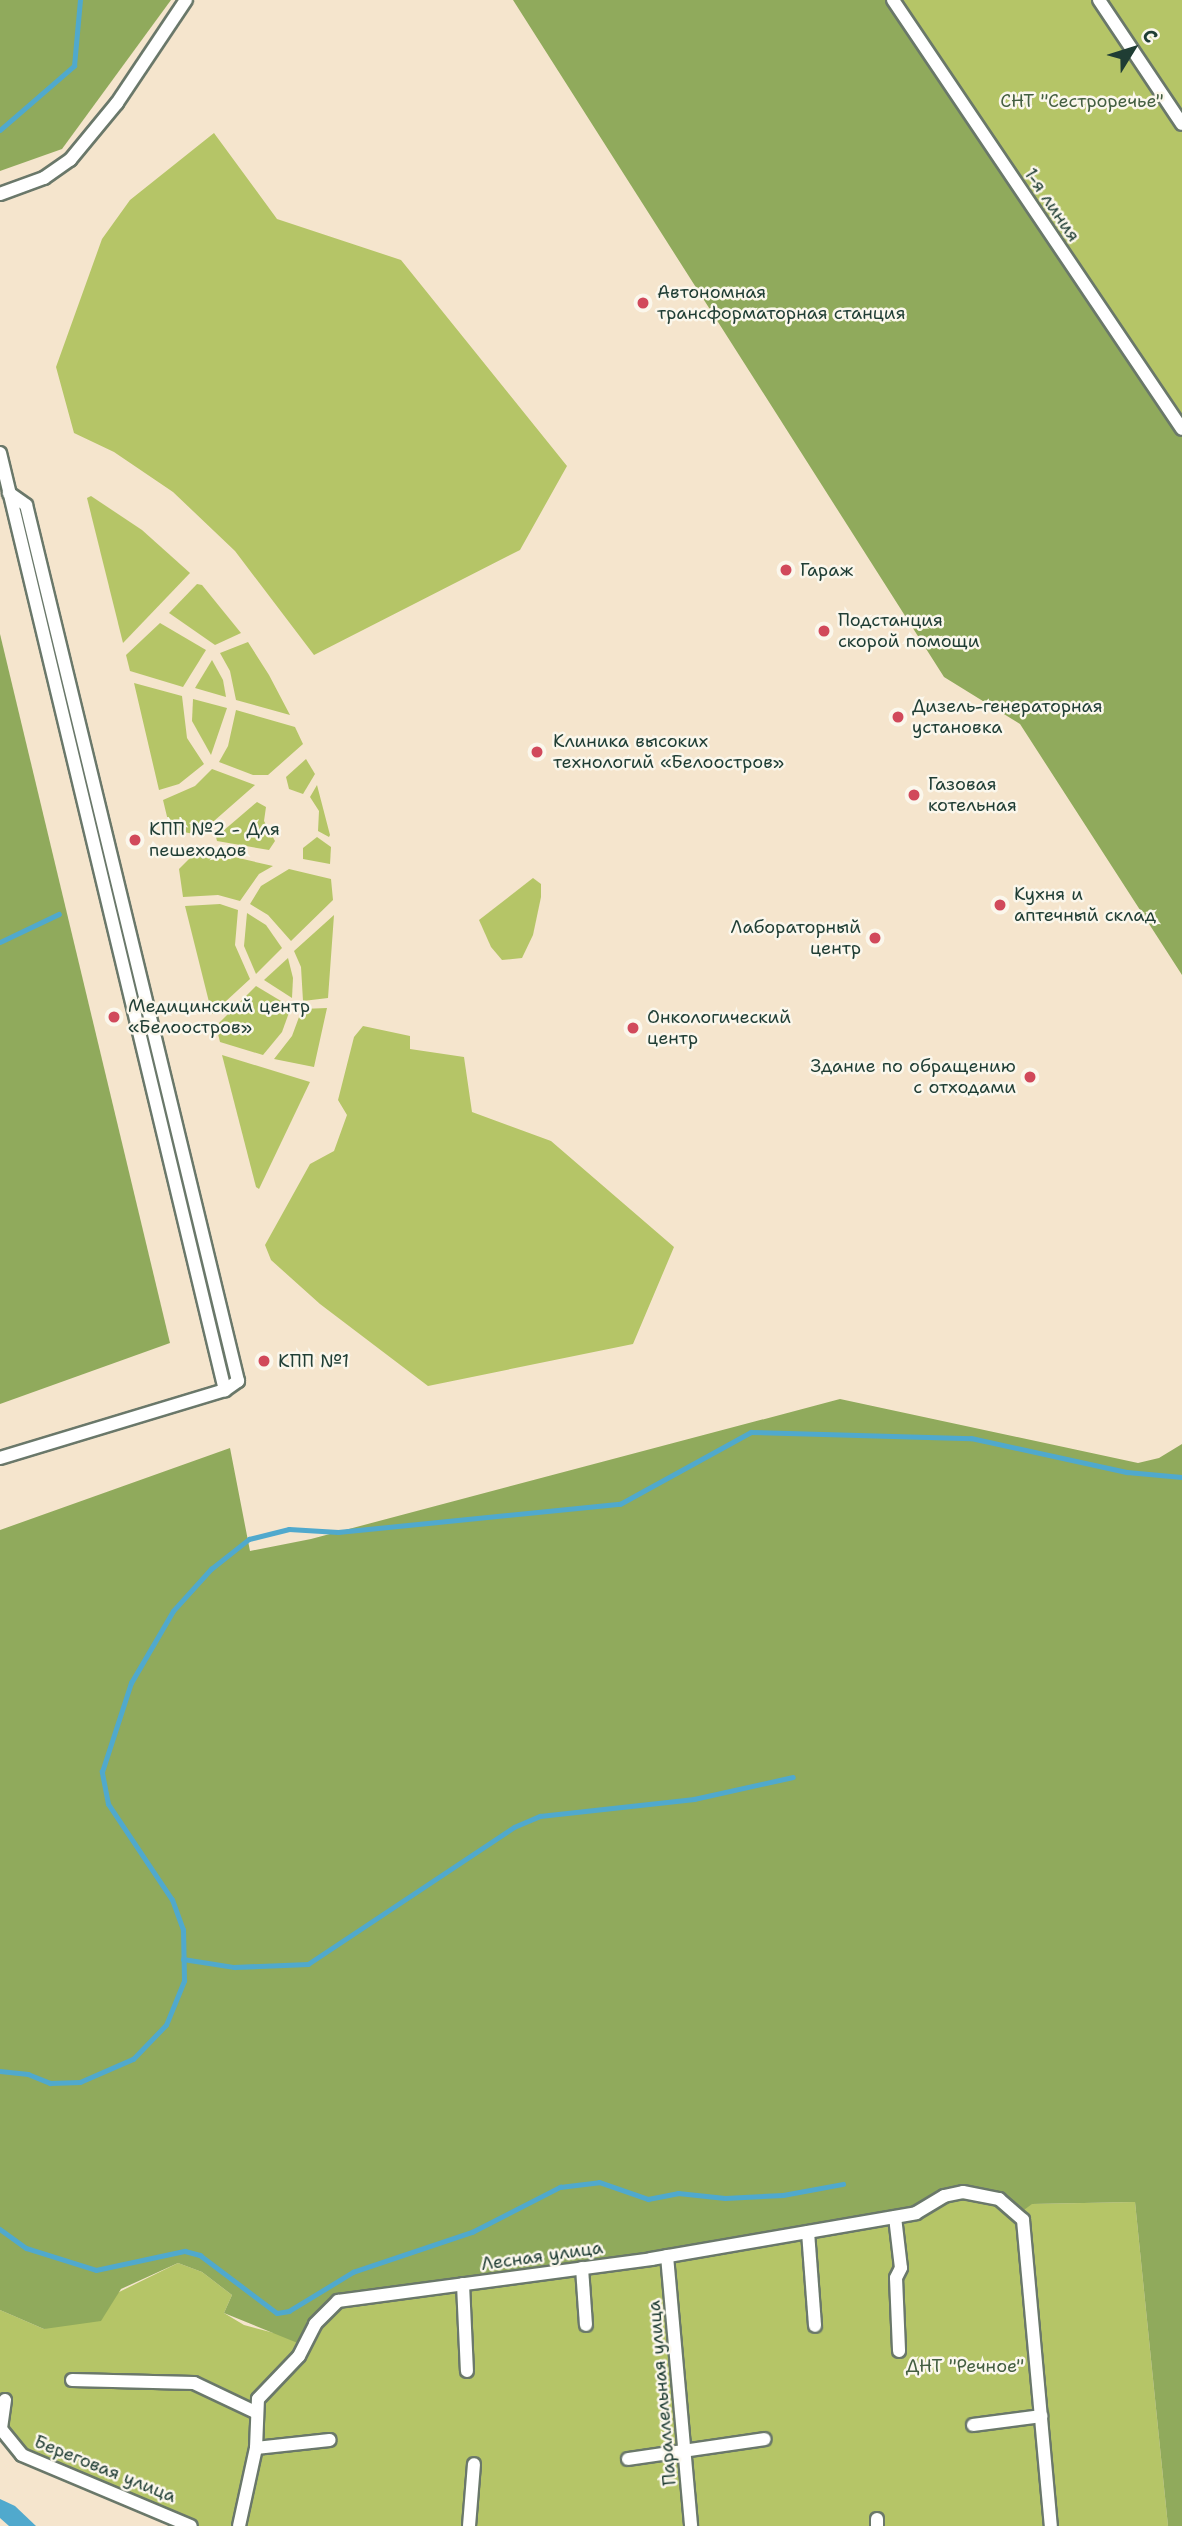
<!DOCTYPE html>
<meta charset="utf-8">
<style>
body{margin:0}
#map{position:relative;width:1182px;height:2526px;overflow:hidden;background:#f5e5cd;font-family:"Shantell Sans",sans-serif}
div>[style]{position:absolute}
.green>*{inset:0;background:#b5c567}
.forest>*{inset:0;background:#90aa5c}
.water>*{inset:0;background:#50a9cd}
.stream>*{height:4.5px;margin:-2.25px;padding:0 2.25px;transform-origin:2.25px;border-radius:2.25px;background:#50a9cd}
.roads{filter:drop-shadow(2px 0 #6a786a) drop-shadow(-2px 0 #6a786a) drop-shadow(0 2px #6a786a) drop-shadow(0 -2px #6a786a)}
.street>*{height:12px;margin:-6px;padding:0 6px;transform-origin:6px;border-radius:6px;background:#fff}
.dots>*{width:19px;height:19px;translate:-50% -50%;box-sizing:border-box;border:4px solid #fbf7ec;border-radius:50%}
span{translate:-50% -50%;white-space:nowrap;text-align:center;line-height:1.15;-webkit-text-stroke:5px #fbf7ec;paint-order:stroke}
.park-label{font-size:18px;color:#445f41}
.street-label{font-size:18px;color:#1f3d34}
.poi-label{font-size:18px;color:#1f3d34}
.left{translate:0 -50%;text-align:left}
.right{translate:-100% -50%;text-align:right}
.north{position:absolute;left:1098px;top:14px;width:70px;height:70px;-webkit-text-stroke:5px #fbf7ec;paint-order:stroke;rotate:52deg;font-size:19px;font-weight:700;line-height:28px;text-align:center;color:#1f3d34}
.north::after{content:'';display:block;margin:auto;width:24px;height:32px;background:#1f3d34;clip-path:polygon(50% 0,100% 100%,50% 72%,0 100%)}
</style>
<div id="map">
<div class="green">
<i style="clip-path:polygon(893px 0,1182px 0,1182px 429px)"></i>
<i style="clip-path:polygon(214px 133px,277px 219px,401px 260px,567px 466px,520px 550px,314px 655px,235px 551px,173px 492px,114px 452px,74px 433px,56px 367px,102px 239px,130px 200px)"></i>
<i style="clip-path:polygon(91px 496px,142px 530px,190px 573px,123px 643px,87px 498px)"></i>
<i style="clip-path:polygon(197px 584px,202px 585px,241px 633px,215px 645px,169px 613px)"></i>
<i style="clip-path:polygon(160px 623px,206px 650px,183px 687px,130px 671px,126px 655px)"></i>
<i style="clip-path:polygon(248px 642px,269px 675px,290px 715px,236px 700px,230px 671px,220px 653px)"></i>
<i style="clip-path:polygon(212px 660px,223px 680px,226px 697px,195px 688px)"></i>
<i style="clip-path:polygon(134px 683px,182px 696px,187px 738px,204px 764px,179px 784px,159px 790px)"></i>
<i style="clip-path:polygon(193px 699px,227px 708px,211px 755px,192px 721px)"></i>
<i style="clip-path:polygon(236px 710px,295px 727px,303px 744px,268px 775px,253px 775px,219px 762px,228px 746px)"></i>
<i style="clip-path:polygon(306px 759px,315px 774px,303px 794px,289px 789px,286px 777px)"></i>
<i style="clip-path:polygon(212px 769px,255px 785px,198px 835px,170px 829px,163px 800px,195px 786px)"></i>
<i style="clip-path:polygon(317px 785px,330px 835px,329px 837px,318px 831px,319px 811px,310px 797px)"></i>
<i style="clip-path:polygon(257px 802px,266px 807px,264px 821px,275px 841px,269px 850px,217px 841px,216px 837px)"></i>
<i style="clip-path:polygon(317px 837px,331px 847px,330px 864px,303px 859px,303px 848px)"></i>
<i style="clip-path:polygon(199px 849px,273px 866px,259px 874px,240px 901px,218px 895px,183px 897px,179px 869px)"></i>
<i style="clip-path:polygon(289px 869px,331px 879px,333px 900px,291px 941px,268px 915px,250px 904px,261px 886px)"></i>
<i style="clip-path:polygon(533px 878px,541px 884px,541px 897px,533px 935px,522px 958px,502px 960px,491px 947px,479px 920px)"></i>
<i style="clip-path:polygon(220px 904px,238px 910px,235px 945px,250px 979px,212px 1014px,185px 906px)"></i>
<i style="clip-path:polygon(247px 913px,266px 925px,282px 948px,256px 974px,244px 946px)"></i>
<i style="clip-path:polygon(334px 915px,328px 998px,303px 1001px,301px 967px,294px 951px)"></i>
<i style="clip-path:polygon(288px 958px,293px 978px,292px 998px,264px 980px)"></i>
<i style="clip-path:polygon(256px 986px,291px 1007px,282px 1032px,263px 1055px,220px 1042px,216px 1026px)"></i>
<i style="clip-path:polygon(327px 1008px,314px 1067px,274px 1059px,292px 1036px,302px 1009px)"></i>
<i style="clip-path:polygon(363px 1026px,410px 1036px,410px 1049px,464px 1057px,472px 1112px,551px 1141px,674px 1247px,633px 1344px,428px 1386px,320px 1304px,271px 1260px,265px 1245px,310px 1164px,334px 1151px,347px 1115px,338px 1100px,354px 1037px)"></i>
<i style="clip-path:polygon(222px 1055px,310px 1082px,259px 1189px,256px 1187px)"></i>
<i style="clip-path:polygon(944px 2196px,1032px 2204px,1135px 2202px,1168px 2526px,191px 2526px,22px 2455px,0 2429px,0 2310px,44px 2329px,178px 2263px,202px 2272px,232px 2295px,224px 2313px,244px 2325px,274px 2333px,338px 2301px)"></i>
</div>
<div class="forest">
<i style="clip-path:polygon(0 0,171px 0,62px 149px,0 171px)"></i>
<i style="clip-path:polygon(513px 0,893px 0,1182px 429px,1182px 975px,1020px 724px,944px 677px)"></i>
<i style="clip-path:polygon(0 634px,170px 1343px,0 1404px)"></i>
<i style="clip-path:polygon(840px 1399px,1138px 1463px,1159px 1458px,1182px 1444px,1182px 2526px,1168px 2526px,1135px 2202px,1032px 2204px,1017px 2215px,994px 2198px,963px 2192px,916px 2213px,338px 2301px,305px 2346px,224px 2313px,232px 2295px,202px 2272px,178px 2263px,121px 2289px,101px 2321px,44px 2329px,0 2310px,0 1530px,230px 1448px,250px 1551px,311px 1539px)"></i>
</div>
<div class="water">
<i style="clip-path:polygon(0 2499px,15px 2506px,36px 2526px,9px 2526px,0 2518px)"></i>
</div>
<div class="stream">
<i style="left:0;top:130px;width:98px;rotate:-40.9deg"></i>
<i style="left:74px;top:66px;width:66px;rotate:-84.8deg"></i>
<i style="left:0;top:942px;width:65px;rotate:-25.4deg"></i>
<i style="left:183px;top:1959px;width:52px;rotate:8.9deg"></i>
<i style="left:234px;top:1967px;width:74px;rotate:-2.3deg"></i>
<i style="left:308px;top:1964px;width:247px;rotate:-33.6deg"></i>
<i style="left:514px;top:1827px;width:28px;rotate:-23deg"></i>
<i style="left:540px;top:1816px;width:155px;rotate:-6.3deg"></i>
<i style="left:694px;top:1799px;width:101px;rotate:-12.5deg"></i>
<i style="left:0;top:2071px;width:28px;rotate:6deg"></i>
<i style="left:28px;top:2074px;width:24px;rotate:22deg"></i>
<i style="left:50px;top:2083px;width:30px;rotate:-2deg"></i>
<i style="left:80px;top:2082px;width:58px;rotate:-23.5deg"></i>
<i style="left:133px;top:2059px;width:47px;rotate:-45.9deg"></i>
<i style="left:166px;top:2025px;width:48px;rotate:-67.8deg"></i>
<i style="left:184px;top:1981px;width:51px;rotate:-91.1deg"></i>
<i style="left:183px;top:1930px;width:32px;rotate:-110deg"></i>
<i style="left:172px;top:1900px;width:115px;rotate:-123.7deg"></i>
<i style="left:108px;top:1804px;width:33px;rotate:-101deg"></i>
<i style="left:102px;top:1772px;width:94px;rotate:-72deg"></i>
<i style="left:131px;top:1683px;width:83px;rotate:-59.7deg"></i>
<i style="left:173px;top:1611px;width:57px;rotate:-47.9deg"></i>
<i style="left:211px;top:1569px;width:48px;rotate:-38.3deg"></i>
<i style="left:249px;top:1539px;width:41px;rotate:-14deg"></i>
<i style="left:289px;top:1529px;width:49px;rotate:3.5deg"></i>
<i style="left:338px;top:1532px;width:283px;rotate:-5.7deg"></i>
<i style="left:620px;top:1504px;width:149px;rotate:-28.8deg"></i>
<i style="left:751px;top:1432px;width:220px;rotate:1.6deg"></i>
<i style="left:971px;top:1438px;width:160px;rotate:12.3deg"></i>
<i style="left:1127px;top:1472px;width:55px;rotate:5.2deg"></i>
<i style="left:0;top:2229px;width:32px;rotate:36deg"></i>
<i style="left:26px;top:2248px;width:73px;rotate:17.4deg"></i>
<i style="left:96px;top:2270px;width:91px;rotate:-12.1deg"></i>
<i style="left:185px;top:2251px;width:16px;rotate:15deg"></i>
<i style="left:200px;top:2255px;width:96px;rotate:37deg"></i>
<i style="left:277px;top:2313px;width:12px;rotate:-9deg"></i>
<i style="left:289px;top:2311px;width:75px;rotate:-31.4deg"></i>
<i style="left:353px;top:2272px;width:126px;rotate:-18.6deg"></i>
<i style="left:472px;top:2232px;width:99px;rotate:-27.1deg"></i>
<i style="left:560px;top:2187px;width:39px;rotate:-7deg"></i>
<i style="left:599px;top:2182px;width:52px;rotate:19.1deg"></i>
<i style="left:648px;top:2199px;width:31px;rotate:-11deg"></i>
<i style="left:678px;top:2193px;width:47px;rotate:6.1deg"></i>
<i style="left:725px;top:2198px;width:58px;rotate:-3deg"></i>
<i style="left:783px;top:2195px;width:61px;rotate:-10.4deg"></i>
</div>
<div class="roads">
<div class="street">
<i style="left:893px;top:0;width:517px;rotate:56.03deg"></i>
<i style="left:1099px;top:0;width:149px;rotate:56.2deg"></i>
<i style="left:0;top:194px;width:47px;rotate:-20deg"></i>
<i style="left:44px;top:178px;width:32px;rotate:-35deg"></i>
<i style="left:70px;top:160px;width:74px;rotate:-50.5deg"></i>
<i style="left:117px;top:103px;width:124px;rotate:-56.2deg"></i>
<i style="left:0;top:453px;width:964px;rotate:76.5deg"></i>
<i style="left:0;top:1458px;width:235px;rotate:-16.8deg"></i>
<i style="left:225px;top:1390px;width:16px;rotate:-35deg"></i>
<i style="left:238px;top:1381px;width:901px;rotate:-103.6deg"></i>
<i style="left:26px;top:505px;width:21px;rotate:-145deg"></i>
<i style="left:895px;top:2217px;width:51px;rotate:83.3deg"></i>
<i style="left:901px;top:2268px;width:11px;rotate:117deg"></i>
<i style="left:896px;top:2278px;width:73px;rotate:87.6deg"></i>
<i style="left:808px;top:2232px;width:94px;rotate:85.7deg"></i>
<i style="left:667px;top:2256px;width:271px;rotate:84.9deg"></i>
<i style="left:582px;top:2268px;width:57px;rotate:86deg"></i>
<i style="left:463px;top:2284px;width:87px;rotate:87.4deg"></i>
<i style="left:72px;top:2380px;width:122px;rotate:1.4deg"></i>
<i style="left:194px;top:2383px;width:68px;rotate:25.4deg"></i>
<i style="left:5px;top:2400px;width:29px;rotate:98deg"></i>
<i style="left:1px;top:2429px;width:33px;rotate:51deg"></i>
<i style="left:22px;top:2455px;width:183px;rotate:22.8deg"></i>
<i style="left:973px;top:2425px;width:69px;rotate:-7.5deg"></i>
<i style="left:256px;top:2448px;width:74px;rotate:-6.2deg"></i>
<i style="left:628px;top:2459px;width:138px;rotate:-8.3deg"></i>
<i style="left:877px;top:2519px;width:7px;rotate:90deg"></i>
<i style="left:239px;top:2526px;width:80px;rotate:-77.7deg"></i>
<i style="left:256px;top:2448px;width:49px;rotate:-87.7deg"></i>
<i style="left:258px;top:2399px;width:59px;rotate:-46.4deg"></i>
<i style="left:299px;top:2356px;width:36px;rotate:-63deg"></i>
<i style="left:315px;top:2324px;width:33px;rotate:-45deg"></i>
<i style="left:338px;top:2301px;width:316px;rotate:-7.6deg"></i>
<i style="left:651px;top:2259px;width:269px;rotate:-9.8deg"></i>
<i style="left:916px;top:2213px;width:33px;rotate:-31deg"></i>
<i style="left:944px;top:2196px;width:19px;rotate:-12deg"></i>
<i style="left:963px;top:2192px;width:37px;rotate:11deg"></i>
<i style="left:999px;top:2199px;width:32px;rotate:41deg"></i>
<i style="left:1023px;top:2220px;width:307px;rotate:84.8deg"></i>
<i style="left:469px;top:2526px;width:62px;rotate:-85.4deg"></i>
</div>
</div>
<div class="dots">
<i style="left:643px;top:303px;background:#d1495b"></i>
<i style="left:786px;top:570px;background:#d1495b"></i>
<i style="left:824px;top:631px;background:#d1495b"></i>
<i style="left:898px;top:717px;background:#d1495b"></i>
<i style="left:537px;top:752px;background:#d1495b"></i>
<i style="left:914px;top:795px;background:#d1495b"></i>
<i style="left:135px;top:840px;background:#d1495b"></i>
<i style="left:1000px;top:905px;background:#d1495b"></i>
<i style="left:875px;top:938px;background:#d1495b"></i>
<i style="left:114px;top:1017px;background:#d1495b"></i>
<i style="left:633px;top:1028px;background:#d1495b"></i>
<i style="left:1030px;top:1077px;background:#d1495b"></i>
<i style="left:264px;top:1361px;background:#d1495b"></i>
</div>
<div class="park-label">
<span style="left:1082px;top:101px">СНТ "Сестроречье"</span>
<span style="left:965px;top:2366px">ДНТ "Речное"</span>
</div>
<div class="street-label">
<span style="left:1052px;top:205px;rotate:56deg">1-я линия</span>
<span style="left:542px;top:2256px;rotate:-8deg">Лесная улица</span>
<span style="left:662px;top:2393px;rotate:-95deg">Параллельная улица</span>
<span style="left:105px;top:2469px;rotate:22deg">Береговая улица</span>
</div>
<div class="poi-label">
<span class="left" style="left:657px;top:303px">Автономная<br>трансформаторная станция</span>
<span class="left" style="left:800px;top:570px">Гараж</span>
<span class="left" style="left:838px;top:631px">Подстанция<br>скорой помощи</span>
<span class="left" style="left:912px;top:717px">Дизель-генераторная<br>установка</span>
<span class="left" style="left:553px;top:752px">Клиника высоких<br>технологий «Белоостров»</span>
<span class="left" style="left:928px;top:795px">Газовая<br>котельная</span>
<span class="left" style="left:149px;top:840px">КПП №2 - Для<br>пешеходов</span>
<span class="left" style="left:1014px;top:905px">Кухня и<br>аптечный склад</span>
<span class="right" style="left:861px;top:938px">Лабораторный<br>центр</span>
<span class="left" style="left:128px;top:1017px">Медицинский центр<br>«Белоостров»</span>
<span class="left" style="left:647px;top:1028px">Онкологический<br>центр</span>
<span class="right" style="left:1016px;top:1077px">Здание по обращению<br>с отходами</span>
<span class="left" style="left:278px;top:1361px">КПП №1</span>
</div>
<div class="north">С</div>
</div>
